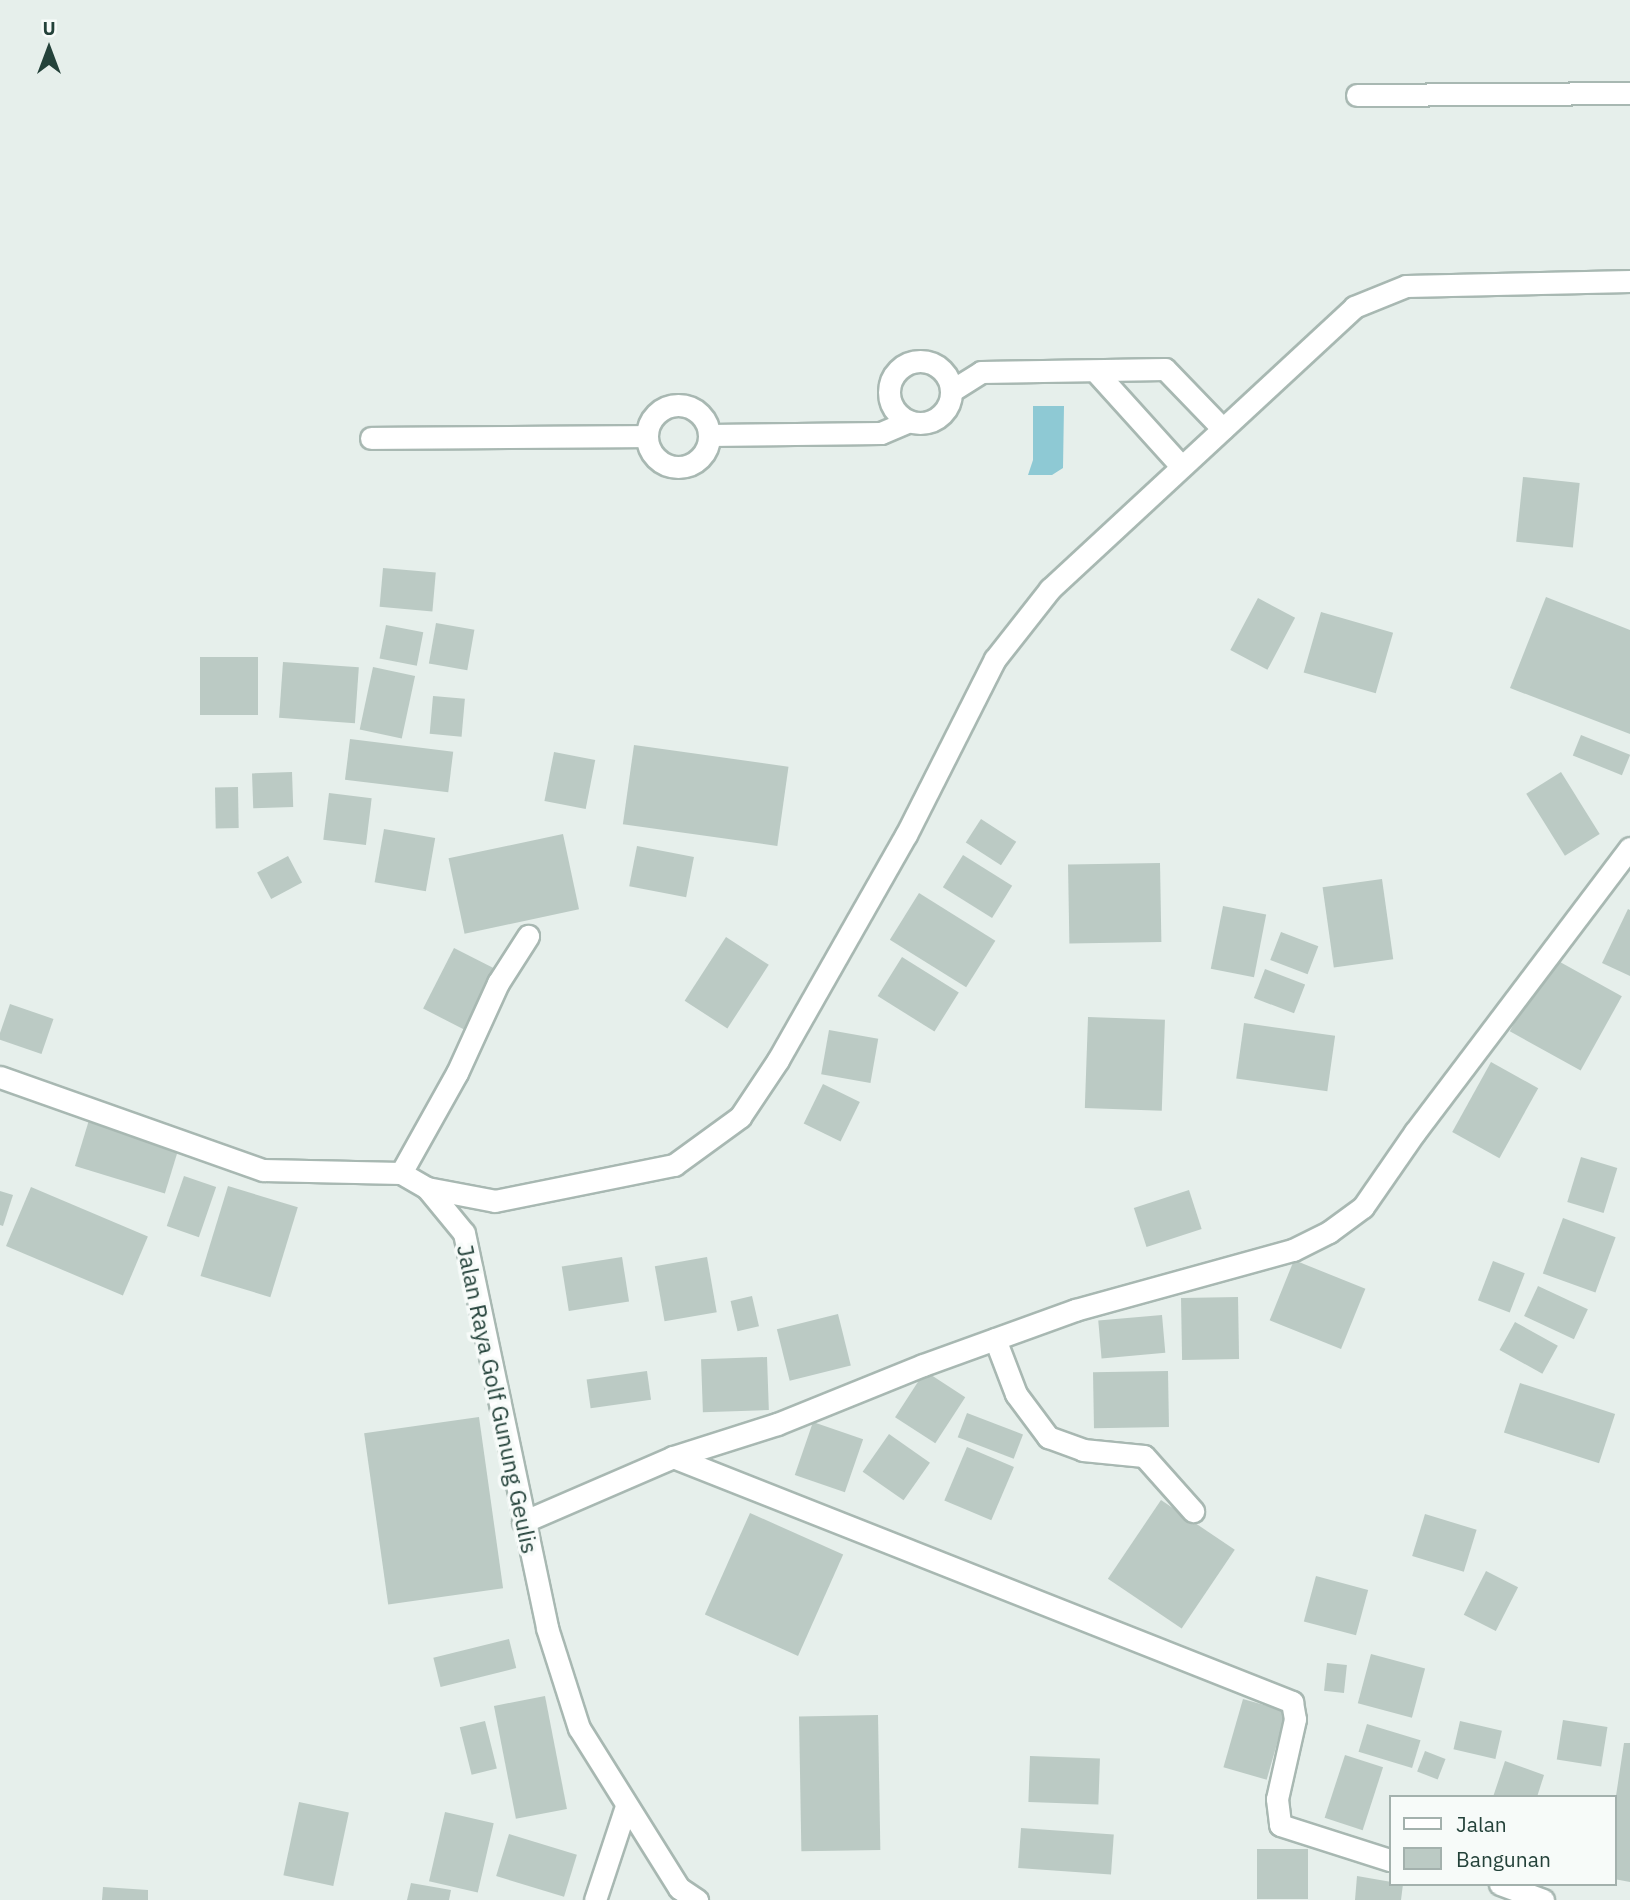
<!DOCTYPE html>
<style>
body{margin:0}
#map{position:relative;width:1630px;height:1900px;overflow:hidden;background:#e6efeb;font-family:"IBM Plex Sans",sans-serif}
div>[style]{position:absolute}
.water>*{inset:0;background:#8ec9d4}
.building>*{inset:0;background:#bbcac4;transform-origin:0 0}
.roads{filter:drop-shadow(2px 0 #a8b8b2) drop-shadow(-2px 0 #a8b8b2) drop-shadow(0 2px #a8b8b2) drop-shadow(0 -2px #a8b8b2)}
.street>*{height:21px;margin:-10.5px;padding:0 10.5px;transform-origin:10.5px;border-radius:10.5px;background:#fff}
.street>.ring{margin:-10.5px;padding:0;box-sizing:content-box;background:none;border:21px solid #fff;border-radius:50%}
.secondary>*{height:21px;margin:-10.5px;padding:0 10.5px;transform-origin:10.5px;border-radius:10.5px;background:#fff}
span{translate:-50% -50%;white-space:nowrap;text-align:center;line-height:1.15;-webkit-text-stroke:7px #f7fbf9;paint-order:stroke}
.street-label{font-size:23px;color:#24423a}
.legend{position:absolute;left:1389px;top:1795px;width:228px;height:91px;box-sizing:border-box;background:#f7fbf9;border:2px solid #a3b1ad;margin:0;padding:9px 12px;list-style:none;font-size:21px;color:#24423a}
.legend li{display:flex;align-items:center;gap:14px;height:35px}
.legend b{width:35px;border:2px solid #a3b1ad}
.north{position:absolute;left:14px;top:14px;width:70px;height:70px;-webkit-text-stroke:5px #f7fbf9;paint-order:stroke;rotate:0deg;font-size:19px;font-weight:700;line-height:28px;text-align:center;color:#24423a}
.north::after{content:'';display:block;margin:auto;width:24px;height:32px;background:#24423a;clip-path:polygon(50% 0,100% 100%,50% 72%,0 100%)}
</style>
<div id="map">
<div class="water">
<i style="clip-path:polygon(1033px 406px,1064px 406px,1063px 468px,1052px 475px,1028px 475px,1033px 460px)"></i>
</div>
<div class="building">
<i style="left:1523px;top:477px;width:57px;height:65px;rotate:6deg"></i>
<i style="left:383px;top:568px;width:53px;height:39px;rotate:5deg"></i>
<i style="clip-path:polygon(1546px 597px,1630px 630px,1630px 734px,1510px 688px)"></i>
<i style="left:1258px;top:598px;width:42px;height:59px;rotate:28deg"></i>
<i style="left:1321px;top:612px;width:75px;height:63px;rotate:16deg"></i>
<i style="left:436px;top:623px;width:39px;height:41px;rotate:10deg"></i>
<i style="left:386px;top:625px;width:38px;height:34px;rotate:11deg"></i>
<i style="left:200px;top:657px;width:58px;height:58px"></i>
<i style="left:283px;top:662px;width:76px;height:56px;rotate:4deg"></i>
<i style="left:373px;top:667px;width:43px;height:64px;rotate:12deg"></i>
<i style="left:433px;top:696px;width:32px;height:38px;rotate:5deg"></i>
<i style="left:1581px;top:735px;width:53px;height:22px;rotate:22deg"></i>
<i style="left:350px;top:739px;width:104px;height:41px;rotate:7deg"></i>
<i style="left:634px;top:745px;width:156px;height:80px;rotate:8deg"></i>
<i style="left:554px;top:752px;width:42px;height:50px;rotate:11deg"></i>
<i style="left:292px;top:772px;width:35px;height:40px;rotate:88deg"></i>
<i style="left:1561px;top:772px;width:73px;height:41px;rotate:58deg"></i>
<i style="left:238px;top:787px;width:41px;height:23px;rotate:89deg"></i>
<i style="left:329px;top:793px;width:43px;height:47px;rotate:7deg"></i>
<i style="left:981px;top:819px;width:42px;height:28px;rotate:33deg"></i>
<i style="left:384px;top:829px;width:52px;height:54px;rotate:10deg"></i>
<i style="left:563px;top:834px;width:77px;height:117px;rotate:78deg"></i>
<i style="left:637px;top:846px;width:58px;height:41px;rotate:11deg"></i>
<i style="left:963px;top:855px;width:58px;height:38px;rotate:32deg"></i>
<i style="left:288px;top:856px;width:30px;height:35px;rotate:62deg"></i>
<i style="left:1160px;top:863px;width:79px;height:92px;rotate:89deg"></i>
<i style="left:1382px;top:879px;width:81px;height:60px;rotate:82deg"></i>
<i style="left:919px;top:893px;width:90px;height:55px;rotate:32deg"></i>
<i style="left:1223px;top:906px;width:44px;height:64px;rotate:11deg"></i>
<i style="clip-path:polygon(1628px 909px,1630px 910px,1630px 976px,1602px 963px)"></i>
<i style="left:1281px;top:932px;width:40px;height:30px;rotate:21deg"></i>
<i style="left:726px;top:937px;width:51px;height:76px;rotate:33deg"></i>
<i style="left:454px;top:948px;width:47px;height:68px;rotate:27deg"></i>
<i style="left:902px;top:957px;width:67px;height:46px;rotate:32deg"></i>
<i style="left:1551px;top:957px;width:81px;height:85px;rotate:29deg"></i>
<i style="left:1265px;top:969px;width:43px;height:31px;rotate:21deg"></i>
<i style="left:10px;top:1004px;width:46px;height:37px;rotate:19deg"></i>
<i style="left:1088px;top:1017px;width:77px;height:91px;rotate:2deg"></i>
<i style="left:1244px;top:1023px;width:92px;height:56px;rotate:8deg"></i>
<i style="left:829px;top:1030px;width:50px;height:45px;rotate:10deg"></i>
<i style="left:1491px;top:1062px;width:54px;height:80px;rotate:29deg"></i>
<i style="left:823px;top:1084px;width:41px;height:44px;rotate:26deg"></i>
<i style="left:89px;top:1120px;width:94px;height:48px;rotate:17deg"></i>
<i style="left:1581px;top:1157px;width:38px;height:47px;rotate:17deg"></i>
<i style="left:184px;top:1176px;width:34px;height:53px;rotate:19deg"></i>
<i style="left:228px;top:1186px;width:73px;height:94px;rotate:17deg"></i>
<i style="left:31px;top:1187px;width:127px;height:64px;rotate:23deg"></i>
<i style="left:1189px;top:1190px;width:41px;height:58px;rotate:72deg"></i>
<i style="clip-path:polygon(0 1191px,13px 1195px,3px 1226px,0 1225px)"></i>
<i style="left:1563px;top:1218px;width:56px;height:59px;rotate:20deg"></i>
<i style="left:622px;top:1257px;width:45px;height:61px;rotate:81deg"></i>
<i style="left:707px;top:1257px;width:56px;height:53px;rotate:80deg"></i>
<i style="left:1294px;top:1260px;width:77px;height:65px;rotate:22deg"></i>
<i style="left:1493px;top:1261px;width:34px;height:42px;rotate:21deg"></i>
<i style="left:1538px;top:1286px;width:55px;height:33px;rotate:25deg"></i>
<i style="left:752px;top:1296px;width:31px;height:22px;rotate:77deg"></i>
<i style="left:1238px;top:1297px;width:62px;height:57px;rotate:89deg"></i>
<i style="left:838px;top:1314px;width:53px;height:63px;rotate:76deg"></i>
<i style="left:1162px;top:1315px;width:38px;height:64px;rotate:85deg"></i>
<i style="left:1515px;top:1322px;width:49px;height:32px;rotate:29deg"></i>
<i style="left:767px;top:1357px;width:53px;height:66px;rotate:88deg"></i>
<i style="left:647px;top:1371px;width:29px;height:61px;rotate:82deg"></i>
<i style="left:925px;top:1371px;width:48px;height:55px;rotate:33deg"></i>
<i style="left:1168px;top:1371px;width:56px;height:75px;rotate:89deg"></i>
<i style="left:1520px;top:1383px;width:100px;height:52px;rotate:18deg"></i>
<i style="left:967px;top:1413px;width:60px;height:26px;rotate:21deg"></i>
<i style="left:479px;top:1417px;width:173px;height:116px;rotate:82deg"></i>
<i style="left:813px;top:1422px;width:53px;height:56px;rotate:19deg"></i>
<i style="left:889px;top:1434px;width:50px;height:46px;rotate:35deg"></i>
<i style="left:967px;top:1447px;width:51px;height:58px;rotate:23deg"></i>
<i style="left:1161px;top:1500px;width:89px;height:95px;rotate:34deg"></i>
<i style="left:750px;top:1513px;width:102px;height:111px;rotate:24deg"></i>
<i style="left:1425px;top:1514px;width:54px;height:44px;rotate:17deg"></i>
<i style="left:1486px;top:1571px;width:36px;height:49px;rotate:27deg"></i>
<i style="left:1316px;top:1576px;width:54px;height:47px;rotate:15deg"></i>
<i style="left:509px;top:1639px;width:30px;height:78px;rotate:76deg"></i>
<i style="left:1371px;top:1654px;width:56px;height:51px;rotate:15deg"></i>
<i style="left:1327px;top:1663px;width:20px;height:28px;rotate:6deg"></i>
<i style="left:545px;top:1696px;width:115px;height:52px;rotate:79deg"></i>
<i style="left:1243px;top:1699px;width:45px;height:71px;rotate:16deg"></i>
<i style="left:878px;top:1715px;width:135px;height:79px;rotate:89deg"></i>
<i style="left:1563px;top:1720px;width:45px;height:40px;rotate:9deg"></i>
<i style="left:485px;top:1721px;width:49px;height:26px;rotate:76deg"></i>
<i style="left:1460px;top:1721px;width:43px;height:29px;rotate:13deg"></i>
<i style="left:1367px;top:1724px;width:56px;height:29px;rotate:17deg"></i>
<i style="clip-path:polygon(1624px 1743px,1630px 1743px,1630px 1882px,1614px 1879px,1614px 1809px)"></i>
<i style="left:1425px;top:1751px;width:22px;height:22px;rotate:21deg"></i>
<i style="left:1345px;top:1755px;width:40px;height:66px;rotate:18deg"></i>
<i style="left:1030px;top:1756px;width:70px;height:46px;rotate:2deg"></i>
<i style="clip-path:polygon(1505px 1761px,1544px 1775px,1537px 1797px,1493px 1797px)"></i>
<i style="left:299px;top:1802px;width:51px;height:75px;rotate:12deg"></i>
<i style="left:445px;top:1812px;width:50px;height:71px;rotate:13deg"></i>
<i style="left:1021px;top:1828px;width:93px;height:40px;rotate:4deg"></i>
<i style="left:509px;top:1834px;width:71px;height:44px;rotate:17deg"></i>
<i style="left:1257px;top:1849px;width:51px;height:50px"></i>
<i style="clip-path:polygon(1357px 1876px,1403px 1884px,1401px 1900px,1355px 1900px)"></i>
<i style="clip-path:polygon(411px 1883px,451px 1890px,449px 1900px,407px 1900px)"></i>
<i style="clip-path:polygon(103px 1887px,148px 1890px,148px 1900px,102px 1900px)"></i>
</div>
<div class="roads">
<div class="street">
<i style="left:1357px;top:95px;width:273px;rotate:-0.4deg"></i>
<i class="ring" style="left:889px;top:361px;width:41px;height:41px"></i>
<i style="left:1097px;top:373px;width:124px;rotate:47.9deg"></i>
<i style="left:951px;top:391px;width:36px;rotate:-32deg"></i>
<i style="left:981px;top:372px;width:184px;rotate:-0.9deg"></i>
<i style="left:1165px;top:369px;width:83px;rotate:46deg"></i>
<i class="ring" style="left:647px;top:405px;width:41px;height:41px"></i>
<i style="left:709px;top:435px;width:172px;rotate:-0.7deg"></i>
<i style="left:881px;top:433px;width:30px;rotate:-23deg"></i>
<i style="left:371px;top:438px;width:276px;rotate:-0.4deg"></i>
<i style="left:401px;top:1173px;width:115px;rotate:-60.8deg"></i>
<i style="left:457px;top:1073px;width:99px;rotate:-65.5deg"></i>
<i style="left:498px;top:983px;width:56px;rotate:-57.4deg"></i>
<i style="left:427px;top:1188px;width:69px;rotate:10.8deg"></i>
<i style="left:495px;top:1201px;width:183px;rotate:-11.4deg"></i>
<i style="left:674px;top:1165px;width:82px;rotate:-36deg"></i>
<i style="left:740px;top:1117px;width:69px;rotate:-56.3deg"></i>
<i style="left:778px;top:1060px;width:259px;rotate:-60.4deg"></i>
<i style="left:906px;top:835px;width:197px;rotate:-63.2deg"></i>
<i style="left:995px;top:659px;width:89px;rotate:-51.8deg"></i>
<i style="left:1050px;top:589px;width:415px;rotate:-42.8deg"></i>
<i style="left:1354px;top:307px;width:56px;rotate:-22deg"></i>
<i style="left:1406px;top:286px;width:224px;rotate:-1.3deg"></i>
<i style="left:995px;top:1339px;width:59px;rotate:69.1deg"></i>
<i style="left:1016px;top:1394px;width:54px;rotate:53.3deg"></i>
<i style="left:1048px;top:1437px;width:37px;rotate:20deg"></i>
<i style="left:1083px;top:1450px;width:61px;rotate:5.6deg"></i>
<i style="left:1144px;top:1456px;width:74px;rotate:48.3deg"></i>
<i style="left:673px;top:1457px;width:666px;rotate:21.59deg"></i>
<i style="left:1292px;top:1702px;width:17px;rotate:80deg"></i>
<i style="left:1295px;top:1719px;width:82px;rotate:102.7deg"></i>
<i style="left:1277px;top:1799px;width:26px;rotate:83deg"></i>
<i style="left:1280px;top:1825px;width:115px;rotate:17.7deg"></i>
<i style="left:523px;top:1522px;width:163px;rotate:-23.4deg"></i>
<i style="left:673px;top:1457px;width:109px;rotate:-17.6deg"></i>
<i style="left:777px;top:1424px;width:157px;rotate:-22deg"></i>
<i style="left:923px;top:1365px;width:162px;rotate:-19.9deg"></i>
<i style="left:1075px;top:1310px;width:226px;rotate:-15.4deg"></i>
<i style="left:1293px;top:1250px;width:40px;rotate:-26.6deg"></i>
<i style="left:1329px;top:1232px;width:42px;rotate:-36.3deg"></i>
<i style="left:1363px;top:1207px;width:91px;rotate:-55.3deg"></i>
<i style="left:1415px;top:1132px;width:356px;rotate:-52.9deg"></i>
<i style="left:1500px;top:1884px;width:46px;rotate:20.4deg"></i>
<i style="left:595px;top:1900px;width:99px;rotate:-71.7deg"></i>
</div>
<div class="secondary">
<i style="left:0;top:1077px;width:279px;rotate:19.5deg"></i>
<i style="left:263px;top:1170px;width:138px;rotate:1.2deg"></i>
<i style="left:401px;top:1173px;width:30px;rotate:30deg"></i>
<i style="left:427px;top:1188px;width:58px;rotate:50.6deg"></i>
<i style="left:464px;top:1233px;width:404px;rotate:78.1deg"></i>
<i style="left:547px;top:1628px;width:105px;rotate:72.3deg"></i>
<i style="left:579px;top:1728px;width:189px;rotate:58deg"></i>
<i style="left:679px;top:1888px;width:22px;rotate:34deg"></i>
</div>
</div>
<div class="street-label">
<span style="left:498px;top:1399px;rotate:78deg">Jalan Raya Golf Gunung Geulis</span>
</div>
<ul class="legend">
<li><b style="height:9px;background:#fff"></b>Jalan</li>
<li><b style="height:19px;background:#bbcac4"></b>Bangunan</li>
</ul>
<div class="north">U</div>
</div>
